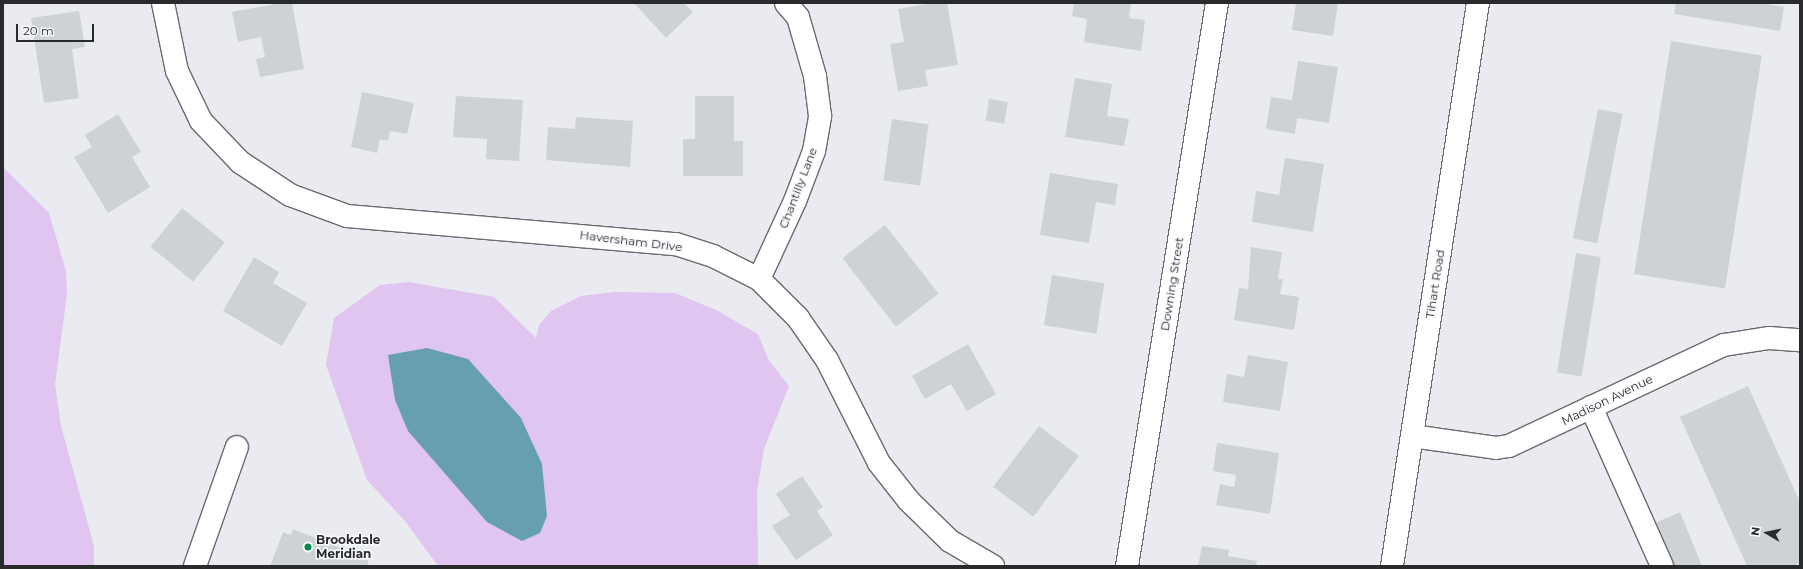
<!DOCTYPE html>
<style>
body{margin:0}
#map{position:relative;width:1803px;height:569px;overflow:hidden;background:#e9ebf0;font-family:Montserrat,sans-serif}
div>[style]{position:absolute}
.green>*{inset:0;background:#dfc5ef}
.water>*{inset:0;background:#669fb1}
.building>*{inset:0;background:#ced2d5;transform-origin:0 0}
.roads{filter:drop-shadow(1px 0 #696b6f) drop-shadow(-1px 0 #696b6f) drop-shadow(0 1px #696b6f) drop-shadow(0 -1px #696b6f)}
.minor>*{height:22px;margin:-11px;padding:0 11px;transform-origin:11px;border-radius:11px;background:#fff}
.dots>*{width:11px;height:11px;translate:-50% -50%;box-sizing:border-box;border:2px solid #f7f9fd;border-radius:50%}
span{translate:-50% -50%;white-space:nowrap;text-align:center;line-height:1.15;-webkit-text-stroke:3px #f7f9fd;paint-order:stroke}
.street-label{font-size:12px;color:#292a2b}
.poi-label{font-size:12px;color:#292a2b;font-weight:700}
.left{translate:0 -50%;text-align:left}
.frame{position:absolute;inset:0;border:4px solid #292a2b;pointer-events:none}
.north{position:absolute;left:1747px;top:513px;width:40px;height:40px;-webkit-text-stroke:3px #f7f9fd;paint-order:stroke;rotate:279deg;font-size:11px;font-weight:700;line-height:16px;text-align:center;color:#292a2b}
.north::after{content:'';display:block;margin:auto;width:14px;height:18px;background:#292a2b;clip-path:polygon(50% 0,100% 100%,50% 72%,0 100%)}
.scale{position:absolute;left:16px;top:24px;width:78px;height:18px;box-sizing:border-box;border:2px solid #292a2b;border-top:0;padding-left:5px;font-size:12px;line-height:14px;white-space:nowrap;color:#292a2b;-webkit-text-stroke:3px #f7f9fd;paint-order:stroke}
</style>
<div id="map">
<div class="green">
<i style="clip-path:polygon(3px 167px,49px 213px,66px 271px,67px 294px,55px 384px,61px 426px,94px 546px,94px 566px,3px 566px)"></i>
<i style="clip-path:polygon(409px 282px,494px 297px,536px 338px,539px 325px,551px 311px,581px 296px,615px 292px,675px 293px,716px 310px,758px 334px,768px 359px,789px 386px,764px 449px,757px 491px,758px 566px,438px 566px,405px 521px,367px 480px,326px 365px,334px 318px,380px 285px)"></i>
</div>
<div class="water">
<i style="clip-path:polygon(427px 348px,468px 359px,521px 418px,542px 464px,547px 516px,540px 533px,522px 541px,487px 522px,408px 431px,395px 400px,388px 355px)"></i>
</div>
<div class="building">
<i style="clip-path:polygon(281px 3px,292px 3px,304px 69px,260px 77px,256px 59px,265px 57px,261px 37px,238px 42px,232px 12px)"></i>
<i style="clip-path:polygon(634px 3px,684px 3px,693px 12px,666px 38px)"></i>
<i style="clip-path:polygon(932px 3px,947px 3px,958px 65px,925px 70px,928px 86px,898px 91px,890px 44px,904px 42px,898px 9px)"></i>
<i style="clip-path:polygon(1074px 3px,1131px 3px,1129px 18px,1145px 20px,1141px 51px,1084px 42px,1087px 19px,1072px 16px)"></i>
<i style="clip-path:polygon(1296px 3px,1338px 3px,1333px 36px,1292px 30px)"></i>
<i style="clip-path:polygon(1676px 3px,1761px 3px,1784px 7px,1780px 31px,1674px 14px)"></i>
<i style="clip-path:polygon(79px 11px,85px 47px,72px 49px,79px 98px,44px 103px,31px 18px)"></i>
<i style="left:1671px;top:41px;width:92px;height:236px;rotate:9deg"></i>
<i style="clip-path:polygon(1298px 61px,1338px 67px,1329px 123px,1297px 118px,1295px 134px,1266px 129px,1271px 97px,1292px 100px)"></i>
<i style="clip-path:polygon(1075px 78px,1112px 84px,1107px 116px,1129px 119px,1124px 146px,1065px 137px)"></i>
<i style="clip-path:polygon(362px 92px,414px 103px,407px 134px,390px 131px,388px 141px,380px 139px,377px 153px,351px 147px)"></i>
<i style="clip-path:polygon(456px 96px,523px 100px,519px 161px,486px 159px,487px 139px,453px 137px)"></i>
<i style="clip-path:polygon(695px 96px,734px 96px,734px 141px,743px 141px,743px 176px,683px 176px,683px 139px,695px 139px)"></i>
<i style="left:989px;top:99px;width:19px;height:22px;rotate:9deg"></i>
<i style="left:1598px;top:109px;width:25px;height:132px;rotate:11deg"></i>
<i style="clip-path:polygon(118px 114px,141px 152px,132px 157px,150px 187px,108px 213px,74px 157px,92px 147px,85px 135px)"></i>
<i style="clip-path:polygon(576px 117px,633px 121px,630px 167px,546px 160px,548px 127px,575px 129px)"></i>
<i style="left:892px;top:119px;width:37px;height:62px;rotate:8deg"></i>
<i style="clip-path:polygon(1285px 158px,1324px 164px,1313px 232px,1252px 222px,1256px 191px,1279px 195px)"></i>
<i style="clip-path:polygon(1050px 173px,1118px 184px,1115px 205px,1096px 202px,1089px 243px,1040px 235px)"></i>
<i style="left:182px;top:208px;width:55px;height:50px;rotate:39deg"></i>
<i style="left:885px;top:225px;width:87px;height:54px;rotate:52deg"></i>
<i style="clip-path:polygon(1251px 247px,1282px 252px,1278px 279px,1283px 279px,1280px 294px,1299px 297px,1294px 330px,1234px 320px,1239px 288px,1248px 289px)"></i>
<i style="left:1576px;top:253px;width:25px;height:121px;rotate:9deg"></i>
<i style="clip-path:polygon(254px 257px,279px 272px,273px 283px,307px 303px,282px 346px,223px 311px)"></i>
<i style="left:1052px;top:275px;width:53px;height:51px;rotate:9deg"></i>
<i style="clip-path:polygon(968px 344px,996px 394px,967px 411px,951px 384px,925px 399px,912px 376px)"></i>
<i style="clip-path:polygon(1248px 355px,1288px 362px,1280px 411px,1223px 402px,1227px 374px,1244px 377px)"></i>
<i style="clip-path:polygon(1748px 386px,1800px 502px,1800px 563px,1793px 566px,1747px 566px,1680px 417px)"></i>
<i style="left:1039px;top:426px;width:50px;height:76px;rotate:37deg"></i>
<i style="clip-path:polygon(1217px 443px,1279px 453px,1270px 514px,1216px 505px,1220px 484px,1234px 487px,1236px 475px,1213px 471px)"></i>
<i style="clip-path:polygon(802px 476px,823px 507px,817px 511px,833px 535px,796px 560px,772px 526px,790px 515px,776px 494px)"></i>
<i style="clip-path:polygon(1680px 512px,1702px 566px,1674px 566px,1655px 523px)"></i>
<i style="clip-path:polygon(293px 529px,369px 559px,367px 566px,270px 566px,283px 532px,291px 535px)"></i>
<i style="clip-path:polygon(1202px 546px,1229px 550px,1228px 556px,1257px 561px,1256px 566px,1198px 566px)"></i>
</div>
<div class="roads">
<div class="minor">
<i style="left:163px;top:3px;width:69px;rotate:78.4deg"></i>
<i style="left:177px;top:71px;width:55px;rotate:64.4deg"></i>
<i style="left:201px;top:121px;width:57px;rotate:46.4deg"></i>
<i style="left:240px;top:162px;width:60px;rotate:33.4deg"></i>
<i style="left:290px;top:195px;width:61px;rotate:20.2deg"></i>
<i style="left:347px;top:216px;width:330px;rotate:4.9deg"></i>
<i style="left:676px;top:244px;width:39px;rotate:18deg"></i>
<i style="left:713px;top:256px;width:51px;rotate:26.6deg"></i>
<i style="left:759px;top:279px;width:55px;rotate:45deg"></i>
<i style="left:798px;top:318px;width:51px;rotate:55.4deg"></i>
<i style="left:827px;top:360px;width:115px;rotate:63.2deg"></i>
<i style="left:879px;top:463px;width:48px;rotate:51.7deg"></i>
<i style="left:909px;top:501px;width:57px;rotate:44.3deg"></i>
<i style="left:950px;top:541px;width:50px;rotate:30.2deg"></i>
<i style="left:759px;top:279px;width:86px;rotate:-65.2deg"></i>
<i style="left:795px;top:201px;width:53px;rotate:-69.2deg"></i>
<i style="left:814px;top:151px;width:36px;rotate:-80deg"></i>
<i style="left:820px;top:116px;width:40px;rotate:-97.1deg"></i>
<i style="left:815px;top:76px;width:61px;rotate:-106.1deg"></i>
<i style="left:798px;top:17px;width:18px;rotate:-131deg"></i>
<i style="left:1591px;top:407px;width:174px;rotate:65.9deg"></i>
<i style="left:1412px;top:436px;width:85px;rotate:8.1deg"></i>
<i style="left:1496px;top:448px;width:13px;rotate:-9deg"></i>
<i style="left:1509px;top:446px;width:238px;rotate:-25.2deg"></i>
<i style="left:1724px;top:345px;width:46px;rotate:-8.8deg"></i>
<i style="left:1769px;top:338px;width:31px;rotate:4deg"></i>
<i style="left:195px;top:566px;width:126px;rotate:-70.6deg"></i>
<i style="left:1127px;top:566px;width:570px;rotate:-80.92deg"></i>
<i style="left:1392px;top:566px;width:570px;rotate:-81.32deg"></i>
</div>
</div>
<div class="dots">
<i style="left:308px;top:547px;background:#028a46"></i>
</div>
<div class="street-label">
<span style="left:798px;top:188px;rotate:-69deg">Chantilly Lane</span>
<span style="left:631px;top:241px;rotate:7deg">Haversham Drive</span>
<span style="left:1172px;top:284px;rotate:-81deg">Downing Street</span>
<span style="left:1435px;top:284px;rotate:-81deg">Tihart Road</span>
<span style="left:1607px;top:400px;rotate:-26deg">Madison Avenue</span>
</div>
<div class="poi-label">
<span class="left" style="left:316px;top:547px">Brookdale<br>Meridian</span>
</div>
<div class="frame"></div>
<div class="north">N</div>
<div class="scale">20 m</div>
</div>
